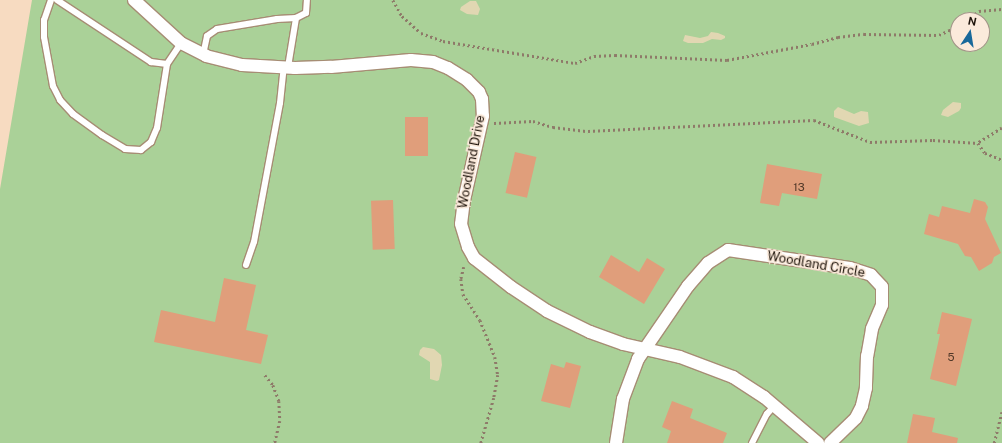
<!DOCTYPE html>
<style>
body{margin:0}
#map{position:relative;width:1002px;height:443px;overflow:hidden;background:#f7dbc1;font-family:"Public Sans",sans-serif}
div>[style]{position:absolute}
.green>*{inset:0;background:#aad198}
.sand>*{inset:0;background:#e1d7b2}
.building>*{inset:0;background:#e09e7b;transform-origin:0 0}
.path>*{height:2.5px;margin-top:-1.25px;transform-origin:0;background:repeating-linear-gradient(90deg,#8e7a69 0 2px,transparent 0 5px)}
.roads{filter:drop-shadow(1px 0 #a68d74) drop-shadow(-1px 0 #a68d74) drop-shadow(0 1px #a68d74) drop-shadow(0 -1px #a68d74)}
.service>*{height:6px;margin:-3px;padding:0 3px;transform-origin:3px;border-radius:3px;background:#fff}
.minor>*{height:12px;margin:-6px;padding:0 6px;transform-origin:6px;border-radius:6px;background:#fff}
span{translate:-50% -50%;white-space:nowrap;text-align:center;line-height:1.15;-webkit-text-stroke:3.5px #fbeadb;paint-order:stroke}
.number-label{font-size:11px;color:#503828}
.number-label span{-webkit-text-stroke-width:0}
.street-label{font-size:13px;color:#20160d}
.north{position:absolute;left:950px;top:12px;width:40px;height:40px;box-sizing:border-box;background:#fbeadb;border:1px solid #a39589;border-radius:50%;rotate:12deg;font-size:11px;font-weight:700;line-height:16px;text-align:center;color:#20160d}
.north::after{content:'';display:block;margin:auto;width:14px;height:18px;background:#18689a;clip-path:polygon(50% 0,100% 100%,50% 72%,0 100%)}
</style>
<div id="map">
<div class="green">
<i style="clip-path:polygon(evenodd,32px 0,1002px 0,1002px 443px,0 443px,0 189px,32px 0,958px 20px,982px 20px,982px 44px,958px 44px,958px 20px)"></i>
</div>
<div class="sand">
<i style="clip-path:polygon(470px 1px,476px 1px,480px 9px,478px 15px,467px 14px,460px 10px,461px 7px)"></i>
<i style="clip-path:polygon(711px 32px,718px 33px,725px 36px,725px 38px,721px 40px,712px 39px,703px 43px,688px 43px,683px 41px,685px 35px,700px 38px,708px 36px)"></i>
<i style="clip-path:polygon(953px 102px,961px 103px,961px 108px,959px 111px,948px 117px,941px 115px,943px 110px)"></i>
<i style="clip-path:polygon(838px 107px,854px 114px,861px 111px,868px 112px,869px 123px,859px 126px,834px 117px,834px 111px)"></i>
<i style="clip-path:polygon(423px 347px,434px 349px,441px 355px,442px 365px,439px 380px,437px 381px,430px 379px,430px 362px,419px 355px,420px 350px)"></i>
</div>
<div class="building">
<i style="left:405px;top:117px;width:23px;height:39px"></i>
<i style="left:515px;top:152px;width:22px;height:42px;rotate:13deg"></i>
<i style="clip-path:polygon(767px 164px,822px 174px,817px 199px,782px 193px,779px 206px,760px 203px)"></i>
<i style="clip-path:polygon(974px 199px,985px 202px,988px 207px,985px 219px,1001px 253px,994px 257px,992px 263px,979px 271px,971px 257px,965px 256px,958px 244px,924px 234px,929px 214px,939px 217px,942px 206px,970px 213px)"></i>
<i style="left:393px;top:200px;width:49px;height:22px;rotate:88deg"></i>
<i style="clip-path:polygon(611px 255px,639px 272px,647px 258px,665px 269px,644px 304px,599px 277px)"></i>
<i style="clip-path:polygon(224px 278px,256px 285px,246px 330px,268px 335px,261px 364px,154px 342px,161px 310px,215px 322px)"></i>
<i style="clip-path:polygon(942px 312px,972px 319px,956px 386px,930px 379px,940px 334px,937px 334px)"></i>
<i style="clip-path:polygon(566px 362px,581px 366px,570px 408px,541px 401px,551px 364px,564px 368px)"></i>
<i style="clip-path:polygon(672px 401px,693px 409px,690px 418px,727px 433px,723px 443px,667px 443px,671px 431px,662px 427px)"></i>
<i style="clip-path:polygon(913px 414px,935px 418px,932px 432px,958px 438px,957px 443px,907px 443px)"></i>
</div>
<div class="path">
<i style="left:393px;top:0;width:18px;rotate:61deg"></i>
<i style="left:402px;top:16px;width:25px;rotate:42deg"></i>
<i style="left:421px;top:33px;width:23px;rotate:20deg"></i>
<i style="left:443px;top:41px;width:134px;rotate:9.5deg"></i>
<i style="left:575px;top:63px;width:20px;rotate:-20deg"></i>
<i style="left:594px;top:56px;width:21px;rotate:-3deg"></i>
<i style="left:615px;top:55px;width:112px;rotate:2.6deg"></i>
<i style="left:727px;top:60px;width:86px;rotate:-10.7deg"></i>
<i style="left:812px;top:44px;width:27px;rotate:-15deg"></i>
<i style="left:838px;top:37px;width:26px;rotate:-7deg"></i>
<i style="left:864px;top:34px;width:75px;rotate:0.8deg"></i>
<i style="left:939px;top:35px;width:21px;rotate:-25deg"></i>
<i style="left:967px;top:20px;width:15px;rotate:-37deg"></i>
<i style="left:979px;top:11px;width:23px;rotate:-5deg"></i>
<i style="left:494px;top:123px;width:39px;rotate:-3deg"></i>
<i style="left:533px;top:121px;width:21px;rotate:17deg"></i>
<i style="left:553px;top:127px;width:35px;rotate:7deg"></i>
<i style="left:588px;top:131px;width:226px;rotate:-2.8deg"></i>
<i style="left:814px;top:120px;width:60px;rotate:21.4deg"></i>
<i style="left:870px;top:142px;width:63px;rotate:-1.8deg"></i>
<i style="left:933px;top:140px;width:45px;rotate:3.8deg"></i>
<i style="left:1002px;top:128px;width:28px;rotate:148deg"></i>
<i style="left:978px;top:143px;width:12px;rotate:55deg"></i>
<i style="left:985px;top:153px;width:18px;rotate:22deg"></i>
<i style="left:464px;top:267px;width:12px;rotate:104deg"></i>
<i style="left:461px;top:279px;width:15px;rotate:82deg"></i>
<i style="left:463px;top:294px;width:31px;rotate:57deg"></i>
<i style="left:480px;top:320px;width:40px;rotate:68deg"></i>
<i style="left:495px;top:357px;width:18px;rotate:81deg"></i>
<i style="left:498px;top:375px;width:23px;rotate:100deg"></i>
<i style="left:494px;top:398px;width:47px;rotate:106.1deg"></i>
<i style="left:265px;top:375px;width:13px;rotate:51deg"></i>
<i style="left:273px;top:385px;width:17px;rotate:69deg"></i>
<i style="left:279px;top:401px;width:20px;rotate:87deg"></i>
<i style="left:280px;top:421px;width:23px;rotate:103deg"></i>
<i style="left:994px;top:443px;width:32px;rotate:-76deg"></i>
</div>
<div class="roads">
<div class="service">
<i style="left:51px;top:0;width:21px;rotate:109deg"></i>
<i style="left:44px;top:20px;width:17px;rotate:90deg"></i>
<i style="left:44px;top:37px;width:50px;rotate:79.6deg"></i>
<i style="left:53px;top:86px;width:16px;rotate:63deg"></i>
<i style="left:60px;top:100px;width:19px;rotate:47deg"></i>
<i style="left:73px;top:114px;width:36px;rotate:36deg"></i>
<i style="left:102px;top:135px;width:27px;rotate:31deg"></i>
<i style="left:125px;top:149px;width:16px;rotate:4deg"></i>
<i style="left:141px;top:150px;width:13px;rotate:-39deg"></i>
<i style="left:151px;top:142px;width:15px;rotate:-67deg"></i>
<i style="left:157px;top:128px;width:65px;rotate:-81.1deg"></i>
<i style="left:57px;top:0;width:113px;rotate:33.4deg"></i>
<i style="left:151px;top:62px;width:16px;rotate:7deg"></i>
<i style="left:167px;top:64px;width:25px;rotate:-56deg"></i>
<i style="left:203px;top:55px;width:19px;rotate:-78deg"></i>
<i style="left:207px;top:36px;width:12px;rotate:-35deg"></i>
<i style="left:217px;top:29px;width:61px;rotate:-9.5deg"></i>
<i style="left:277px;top:19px;width:19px;rotate:-3deg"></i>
<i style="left:296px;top:18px;width:11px;rotate:-27deg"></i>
<i style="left:306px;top:13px;width:13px;rotate:-86deg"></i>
<i style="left:288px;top:67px;width:50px;rotate:-80.7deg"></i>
<i style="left:246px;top:265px;width:24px;rotate:-71deg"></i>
<i style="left:254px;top:242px;width:141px;rotate:-79.4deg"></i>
<i style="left:280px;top:103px;width:36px;rotate:-84deg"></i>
<i style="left:752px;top:443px;width:33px;rotate:-63deg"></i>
<i style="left:767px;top:414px;width:11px;rotate:-49deg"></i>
</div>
<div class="minor">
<i style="left:134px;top:0;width:64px;rotate:42.5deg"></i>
<i style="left:181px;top:43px;width:28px;rotate:27deg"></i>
<i style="left:206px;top:56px;width:37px;rotate:14deg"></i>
<i style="left:242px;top:65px;width:53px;rotate:3.2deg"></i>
<i style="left:295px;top:68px;width:36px;rotate:-2deg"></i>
<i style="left:331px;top:67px;width:80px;rotate:-5deg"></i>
<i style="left:411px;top:60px;width:22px;rotate:5deg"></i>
<i style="left:433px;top:62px;width:16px;rotate:22deg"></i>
<i style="left:448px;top:68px;width:22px;rotate:32deg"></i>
<i style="left:467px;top:80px;width:17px;rotate:45deg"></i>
<i style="left:479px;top:92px;width:8px;rotate:67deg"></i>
<i style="left:482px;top:99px;width:17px;rotate:87deg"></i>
<i style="left:483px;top:116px;width:86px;rotate:102.7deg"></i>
<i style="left:464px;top:200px;width:24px;rotate:97deg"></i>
<i style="left:461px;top:224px;width:24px;rotate:73deg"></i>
<i style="left:468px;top:247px;width:13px;rotate:61deg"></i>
<i style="left:474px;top:258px;width:47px;rotate:38.1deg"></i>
<i style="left:511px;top:287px;width:43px;rotate:33.7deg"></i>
<i style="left:547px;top:311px;width:48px;rotate:26deg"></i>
<i style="left:590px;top:332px;width:35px;rotate:20deg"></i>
<i style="left:623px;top:344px;width:58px;rotate:12.8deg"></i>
<i style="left:680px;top:357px;width:57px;rotate:20.7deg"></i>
<i style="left:733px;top:377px;width:37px;rotate:33deg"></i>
<i style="left:764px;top:397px;width:71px;rotate:40.4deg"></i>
<i style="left:616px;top:443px;width:45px;rotate:-81deg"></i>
<i style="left:623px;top:399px;width:43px;rotate:-69.4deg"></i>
<i style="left:638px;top:359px;width:88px;rotate:-55.6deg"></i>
<i style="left:688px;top:286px;width:30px;rotate:-49deg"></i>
<i style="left:708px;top:263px;width:24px;rotate:-33deg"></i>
<i style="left:728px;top:250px;width:123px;rotate:8.4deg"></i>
<i style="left:850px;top:268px;width:22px;rotate:18deg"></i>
<i style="left:871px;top:275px;width:16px;rotate:47deg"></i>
<i style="left:882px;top:287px;width:18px;rotate:90deg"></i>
<i style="left:882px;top:305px;width:26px;rotate:113deg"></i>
<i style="left:872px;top:329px;width:27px;rotate:100deg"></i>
<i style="left:867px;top:356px;width:32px;rotate:92deg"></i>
<i style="left:866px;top:388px;width:18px;rotate:103deg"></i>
<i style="left:862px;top:406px;width:13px;rotate:117deg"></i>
<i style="left:856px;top:418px;width:36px;rotate:136deg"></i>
</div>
</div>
<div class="number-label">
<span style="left:799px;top:187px">13</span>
<span style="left:951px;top:357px">5</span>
</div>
<div class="street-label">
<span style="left:472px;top:162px;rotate:-79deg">Woodland Drive</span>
<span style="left:816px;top:265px;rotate:10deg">Woodland Circle</span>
</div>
<div class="north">N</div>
</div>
